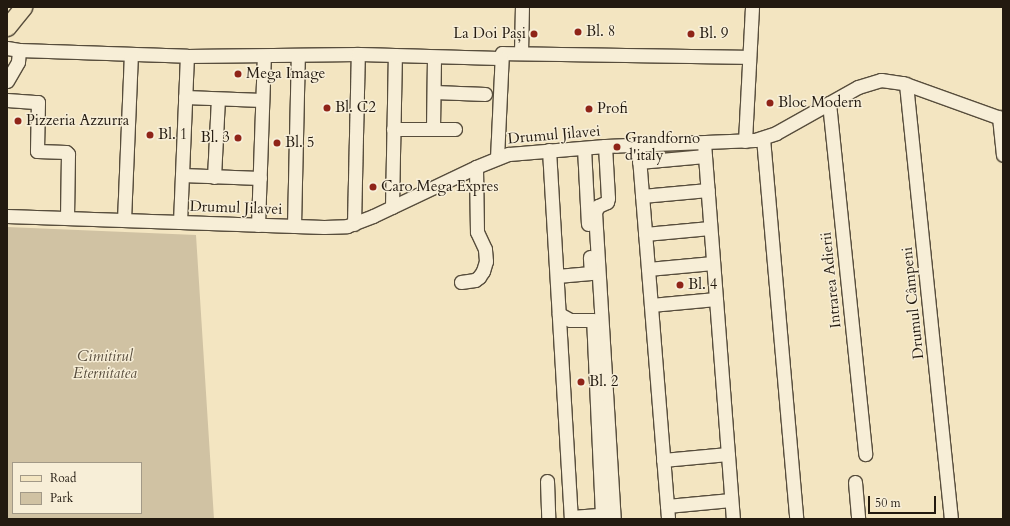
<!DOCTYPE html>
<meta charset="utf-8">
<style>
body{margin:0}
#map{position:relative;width:1010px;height:526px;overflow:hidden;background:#f3e5c1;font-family:Cardo,serif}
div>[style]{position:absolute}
.green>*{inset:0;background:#d0c2a3}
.roads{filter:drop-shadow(1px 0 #574d3c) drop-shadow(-1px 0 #574d3c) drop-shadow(0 1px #574d3c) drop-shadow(0 -1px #574d3c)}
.minor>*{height:13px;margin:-6.5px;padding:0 6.5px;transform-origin:6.5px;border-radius:6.5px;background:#f7eed7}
.major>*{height:17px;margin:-8.5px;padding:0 8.5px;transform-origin:8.5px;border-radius:8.5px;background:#f3e5c1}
.dots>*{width:11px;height:11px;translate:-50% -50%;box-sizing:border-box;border:2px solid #f7eed7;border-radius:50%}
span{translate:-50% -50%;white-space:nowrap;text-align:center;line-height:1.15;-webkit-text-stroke:3px #f7eed7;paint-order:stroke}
.poi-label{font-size:15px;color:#231a10}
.left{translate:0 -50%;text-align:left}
.right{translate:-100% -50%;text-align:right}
.street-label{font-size:15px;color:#231a10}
.park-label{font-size:15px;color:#574c3c;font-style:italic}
.frame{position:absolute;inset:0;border:8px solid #231a10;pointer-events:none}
.legend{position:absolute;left:12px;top:462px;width:130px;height:52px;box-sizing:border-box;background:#f7eed7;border:1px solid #a29987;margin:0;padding:5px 7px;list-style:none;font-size:12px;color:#231a10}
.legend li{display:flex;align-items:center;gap:8px;height:20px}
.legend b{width:20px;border:1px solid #a29987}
.scale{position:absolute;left:868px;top:496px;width:68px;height:18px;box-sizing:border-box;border:2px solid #231a10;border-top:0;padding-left:5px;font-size:12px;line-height:14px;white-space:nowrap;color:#231a10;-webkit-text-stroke:3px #f7eed7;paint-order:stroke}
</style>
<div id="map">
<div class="green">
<i style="clip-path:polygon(evenodd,7px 227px,196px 235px,214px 519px,7px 519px,7px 227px,13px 463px,141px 463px,141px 513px,13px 513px,13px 463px)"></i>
</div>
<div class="roads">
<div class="minor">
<i style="left:7px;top:48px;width:12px;rotate:9deg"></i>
<i style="left:19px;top:50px;width:168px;rotate:2deg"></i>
<i style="left:187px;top:56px;width:171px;rotate:-0.7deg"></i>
<i style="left:521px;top:53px;width:46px;rotate:-88.8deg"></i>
<i style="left:7px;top:81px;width:22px;rotate:-60deg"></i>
<i style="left:18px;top:62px;width:12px;rotate:-85deg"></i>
<i style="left:906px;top:84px;width:437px;rotate:84.1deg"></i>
<i style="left:434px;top:92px;width:51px;rotate:2.2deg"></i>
<i style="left:185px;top:97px;width:77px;rotate:2.2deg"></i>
<i style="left:7px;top:100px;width:31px;rotate:4deg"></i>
<i style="left:38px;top:102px;width:49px;rotate:91.2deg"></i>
<i style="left:37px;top:151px;width:29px;rotate:2deg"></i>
<i style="left:66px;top:152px;width:3px;rotate:45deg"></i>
<i style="left:68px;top:154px;width:64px;rotate:90.9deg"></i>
<i style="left:829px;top:103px;width:353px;rotate:84.1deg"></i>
<i style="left:999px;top:117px;width:38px;rotate:84deg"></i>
<i style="left:393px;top:129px;width:62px"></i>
<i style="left:433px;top:129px;width:72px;rotate:-89.2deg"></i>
<i style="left:763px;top:138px;width:382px;rotate:85deg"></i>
<i style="left:745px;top:141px;width:134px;rotate:-87deg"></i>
<i style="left:704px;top:143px;width:377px;rotate:85.6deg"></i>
<i style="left:638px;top:145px;width:375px;rotate:85.4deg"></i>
<i style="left:605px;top:146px;width:52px;rotate:86.7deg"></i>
<i style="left:608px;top:198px;width:4px;rotate:104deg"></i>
<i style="left:607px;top:202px;width:10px;rotate:156deg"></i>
<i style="left:598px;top:206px;width:7px;rotate:117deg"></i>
<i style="left:595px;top:212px;width:308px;rotate:86.5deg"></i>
<i style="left:584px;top:148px;width:76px;rotate:87deg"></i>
<i style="left:549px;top:150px;width:368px;rotate:86.6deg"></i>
<i style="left:571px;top:517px;width:31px;rotate:-4deg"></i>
<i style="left:602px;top:515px;width:195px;rotate:-92.6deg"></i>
<i style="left:593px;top:320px;width:23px;rotate:180deg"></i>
<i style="left:570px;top:320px;width:13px;rotate:-151deg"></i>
<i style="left:497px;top:158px;width:105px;rotate:-87.3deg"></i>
<i style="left:502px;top:53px;width:247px;rotate:0.9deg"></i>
<i style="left:639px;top:162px;width:66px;rotate:-5.2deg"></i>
<i style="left:182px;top:175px;width:78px;rotate:2.2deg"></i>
<i style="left:214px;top:177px;width:78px;rotate:-87.1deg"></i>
<i style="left:642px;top:196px;width:66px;rotate:-5.2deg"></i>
<i style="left:392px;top:207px;width:152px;rotate:-88.9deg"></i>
<i style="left:7px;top:216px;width:317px;rotate:2deg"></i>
<i style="left:324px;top:227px;width:23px;rotate:-2deg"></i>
<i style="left:347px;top:226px;width:28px;rotate:-21deg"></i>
<i style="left:373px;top:216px;width:114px;rotate:-25.4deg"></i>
<i style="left:476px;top:167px;width:35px;rotate:-22deg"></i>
<i style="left:509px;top:154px;width:96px;rotate:-4.8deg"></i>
<i style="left:605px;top:146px;width:150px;rotate:-2.3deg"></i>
<i style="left:755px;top:140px;width:22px;rotate:-18deg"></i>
<i style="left:776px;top:133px;width:94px;rotate:-29.3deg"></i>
<i style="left:858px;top:87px;width:24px;rotate:-17deg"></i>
<i style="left:881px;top:80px;width:22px;rotate:8deg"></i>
<i style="left:903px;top:83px;width:106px;rotate:19.8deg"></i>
<i style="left:124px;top:220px;width:166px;rotate:-87.6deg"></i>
<i style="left:180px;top:222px;width:166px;rotate:-87.6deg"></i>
<i style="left:354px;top:224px;width:170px;rotate:-88.7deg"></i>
<i style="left:358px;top:54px;width:143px;rotate:1.6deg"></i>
<i style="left:258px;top:225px;width:169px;rotate:-88deg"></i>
<i style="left:294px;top:226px;width:171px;rotate:-88.7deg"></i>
<i style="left:645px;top:234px;width:65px;rotate:-5.3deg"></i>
<i style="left:648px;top:269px;width:65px;rotate:-5.3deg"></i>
<i style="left:557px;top:276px;width:34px;rotate:-5deg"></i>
<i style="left:591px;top:273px;width:16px;rotate:-94deg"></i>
<i style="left:461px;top:282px;width:14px;rotate:-8deg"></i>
<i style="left:475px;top:280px;width:5px;rotate:-37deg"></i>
<i style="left:479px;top:277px;width:7px;rotate:-56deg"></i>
<i style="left:483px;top:271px;width:10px;rotate:-73deg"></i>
<i style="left:486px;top:261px;width:12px;rotate:-95deg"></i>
<i style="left:485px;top:249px;width:19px;rotate:-115deg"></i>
<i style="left:477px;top:232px;width:65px;rotate:-90.9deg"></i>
<i style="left:651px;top:305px;width:65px;rotate:-5.3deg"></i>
<i style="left:663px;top:460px;width:65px;rotate:-5.3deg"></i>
<i style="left:547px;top:481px;width:38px;rotate:88deg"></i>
<i style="left:855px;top:482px;width:37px;rotate:85deg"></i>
<i style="left:667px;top:506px;width:64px;rotate:-5.4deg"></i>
</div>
<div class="major">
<i style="left:7px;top:27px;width:26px;rotate:-51deg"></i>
</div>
</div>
<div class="dots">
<i style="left:578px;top:32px;background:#8f2418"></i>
<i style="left:534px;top:34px;background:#8f2418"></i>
<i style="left:691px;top:34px;background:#8f2418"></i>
<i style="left:238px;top:74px;background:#8f2418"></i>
<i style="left:770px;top:103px;background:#8f2418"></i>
<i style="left:327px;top:108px;background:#8f2418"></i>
<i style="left:589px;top:109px;background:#8f2418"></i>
<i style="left:18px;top:121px;background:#8f2418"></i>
<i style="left:150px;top:135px;background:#8f2418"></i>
<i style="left:238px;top:138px;background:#8f2418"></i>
<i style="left:277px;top:143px;background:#8f2418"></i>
<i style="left:617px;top:147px;background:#8f2418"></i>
<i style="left:373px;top:187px;background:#8f2418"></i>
<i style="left:680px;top:285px;background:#8f2418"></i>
<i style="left:581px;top:382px;background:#8f2418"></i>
</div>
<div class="poi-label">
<span class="left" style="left:586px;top:32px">Bl. 8</span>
<span class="right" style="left:526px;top:34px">La Doi Pași</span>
<span class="left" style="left:699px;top:34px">Bl. 9</span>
<span class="left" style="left:246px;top:74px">Mega Image</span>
<span class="left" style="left:778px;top:103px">Bloc Modern</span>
<span class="left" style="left:335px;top:108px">Bl. C2</span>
<span class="left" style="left:597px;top:109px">Profi</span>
<span class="left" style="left:26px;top:121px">Pizzeria Azzurra</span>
<span class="left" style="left:158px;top:135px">Bl. 1</span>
<span class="right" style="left:230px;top:138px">Bl. 3</span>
<span class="left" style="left:625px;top:147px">Grandforno<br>d'italy</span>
<span class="left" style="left:285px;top:143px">Bl. 5</span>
<span class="left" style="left:381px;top:187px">Caro Mega Expres</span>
<span class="left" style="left:688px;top:285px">Bl. 4</span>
<span class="left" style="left:589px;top:382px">Bl. 2</span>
</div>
<div class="street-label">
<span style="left:554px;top:135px;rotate:-5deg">Drumul Jilavei</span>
<span style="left:236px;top:208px;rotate:2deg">Drumul Jilavei</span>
<span style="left:831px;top:280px;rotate:-96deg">Intrarea Adierii</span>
<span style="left:913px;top:303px;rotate:-96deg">Drumul Câmpeni</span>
</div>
<div class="park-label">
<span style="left:105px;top:365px">Cimitirul<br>Eternitatea</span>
</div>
<div class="frame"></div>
<ul class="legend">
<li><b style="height:5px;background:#f3e5c1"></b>Road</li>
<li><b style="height:11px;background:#d0c2a3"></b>Park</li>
</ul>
<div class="scale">50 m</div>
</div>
